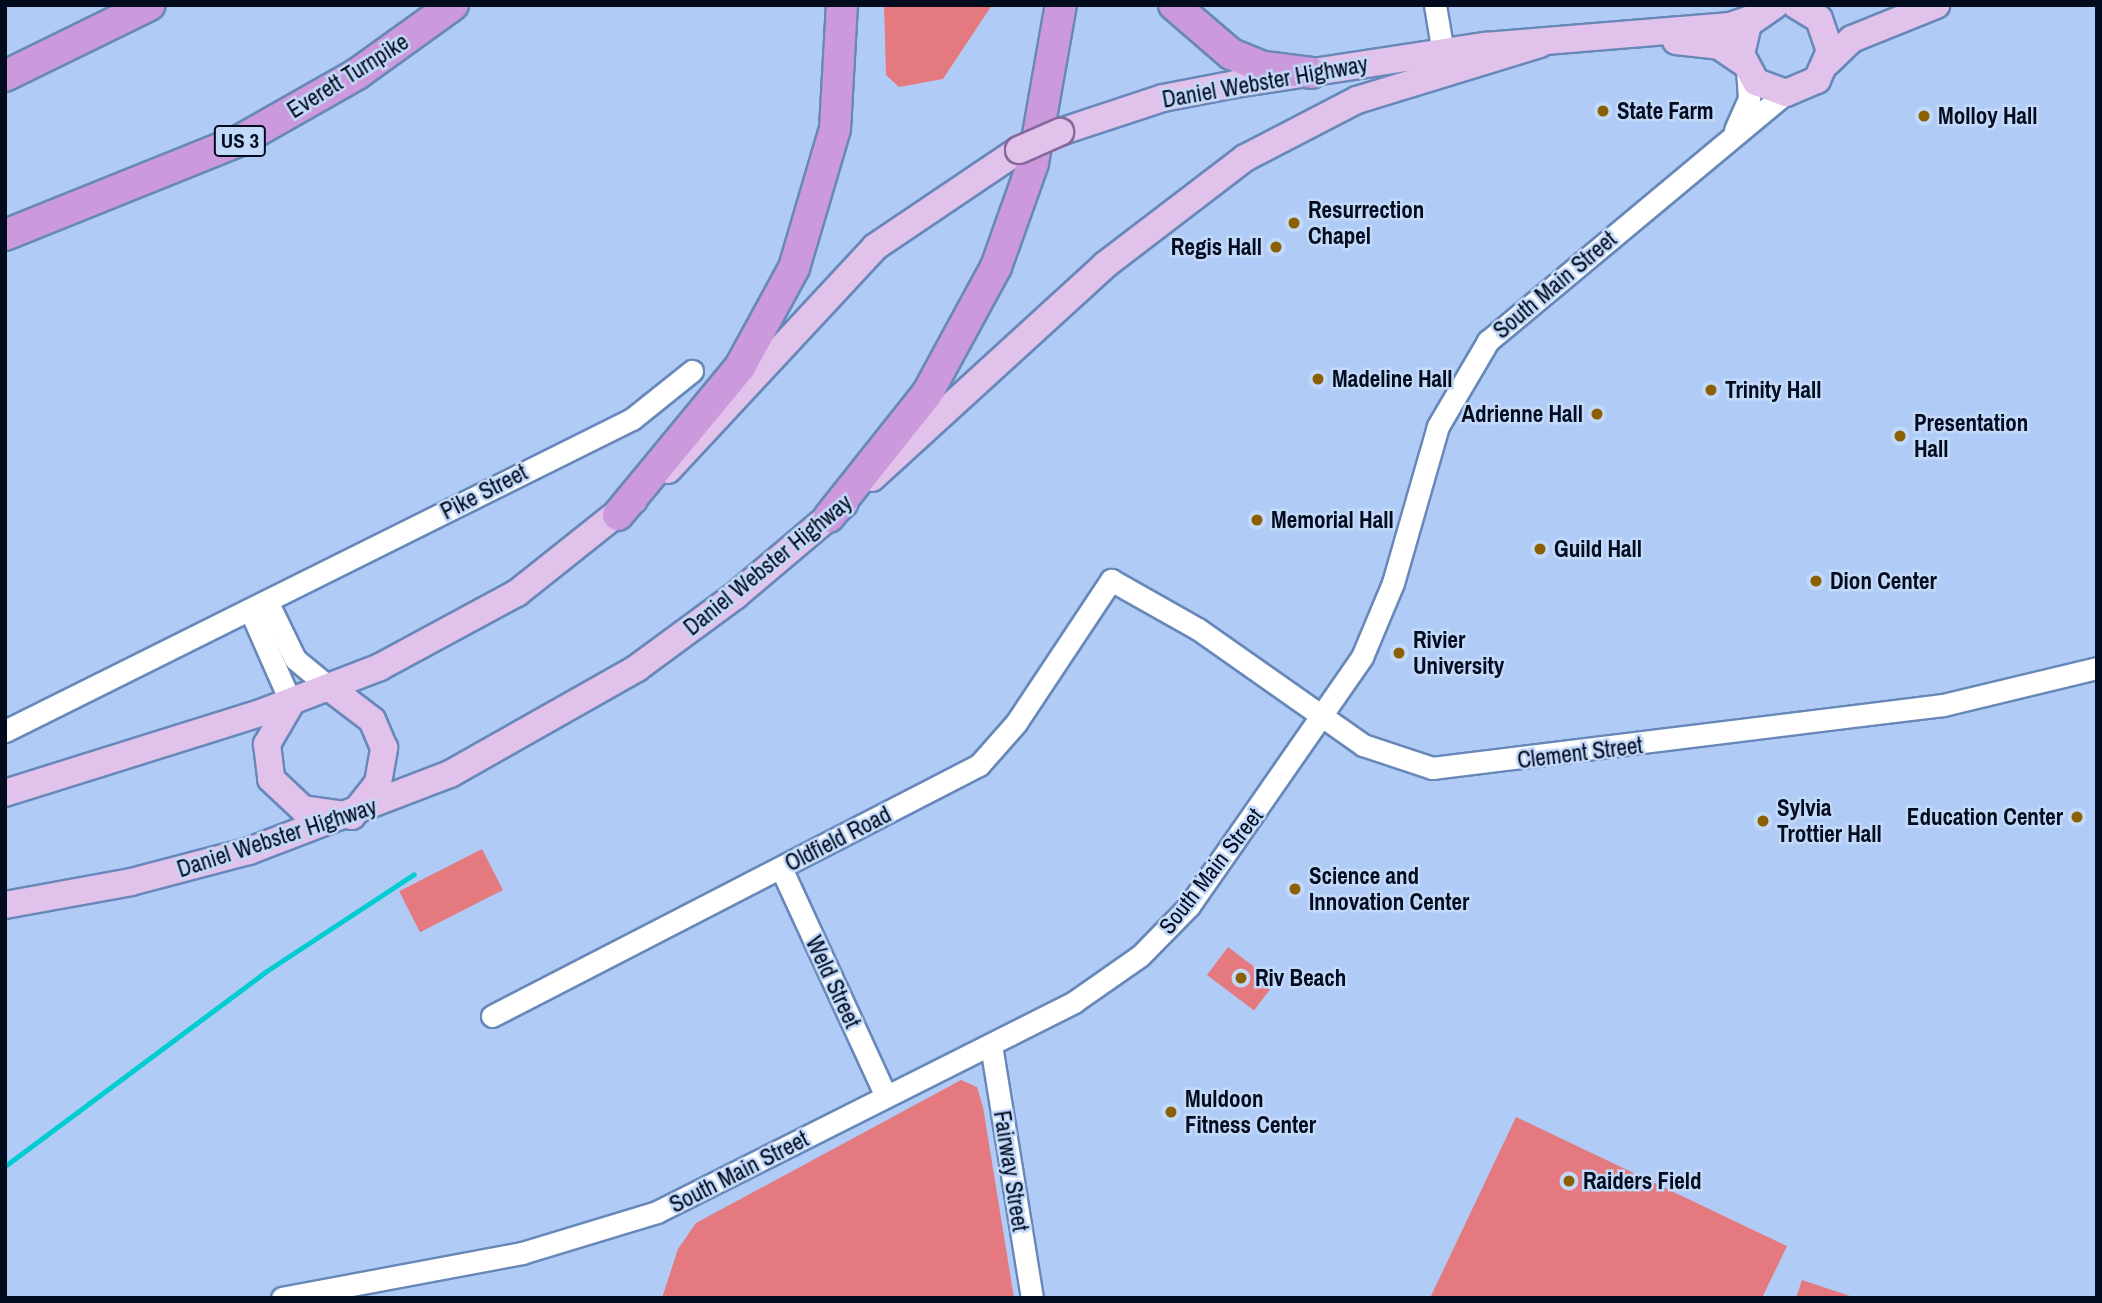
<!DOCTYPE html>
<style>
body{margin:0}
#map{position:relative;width:2102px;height:1303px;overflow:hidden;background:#b0ccf6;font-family:"Archivo Narrow",sans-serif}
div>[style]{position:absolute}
.green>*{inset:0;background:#e47a7f;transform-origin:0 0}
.stream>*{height:5px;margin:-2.5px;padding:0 2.5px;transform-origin:2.5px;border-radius:2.5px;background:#01ccd1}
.roads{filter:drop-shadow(2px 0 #6788b9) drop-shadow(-2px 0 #6788b9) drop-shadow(0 2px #6788b9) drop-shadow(0 -2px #6788b9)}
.minor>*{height:21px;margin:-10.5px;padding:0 10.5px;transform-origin:10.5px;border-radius:10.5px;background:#fff}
.major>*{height:26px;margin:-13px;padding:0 13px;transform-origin:13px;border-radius:13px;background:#e0c2ea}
.highway>*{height:30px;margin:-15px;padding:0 15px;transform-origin:15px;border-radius:15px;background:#cc9adc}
.bridges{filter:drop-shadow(2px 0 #86689a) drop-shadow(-2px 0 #86689a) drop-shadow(0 2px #86689a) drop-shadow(0 -2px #86689a)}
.major-bridge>*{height:26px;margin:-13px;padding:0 13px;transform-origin:13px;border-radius:13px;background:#e0c2ea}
.dots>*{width:19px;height:19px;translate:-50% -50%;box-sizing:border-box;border:4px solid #c3d9f9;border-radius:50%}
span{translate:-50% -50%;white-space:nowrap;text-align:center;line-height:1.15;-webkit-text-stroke:5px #c3d9f9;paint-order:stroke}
.shield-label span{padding:2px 5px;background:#c3d9f9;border:2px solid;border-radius:5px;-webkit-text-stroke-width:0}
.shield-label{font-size:21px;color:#030c1e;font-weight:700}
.street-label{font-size:23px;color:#030c1e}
.poi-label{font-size:23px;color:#030c1e;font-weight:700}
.left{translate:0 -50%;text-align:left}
.right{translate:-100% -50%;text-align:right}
.frame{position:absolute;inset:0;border:7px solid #030c1e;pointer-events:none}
</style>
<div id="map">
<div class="green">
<i style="clip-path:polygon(884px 5px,992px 5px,943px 79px,899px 87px,886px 75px)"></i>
<i style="left:482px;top:849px;width:46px;height:93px;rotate:63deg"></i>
<i style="left:1228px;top:947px;width:59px;height:35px;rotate:37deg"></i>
<i style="clip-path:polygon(961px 1080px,977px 1087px,983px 1107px,1014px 1298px,662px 1298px,678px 1249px,696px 1223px)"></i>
<i style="clip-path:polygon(1516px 1117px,1787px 1246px,1762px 1298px,1430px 1298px)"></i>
<i style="clip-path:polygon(1802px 1280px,1856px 1298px,1796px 1298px)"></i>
</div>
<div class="stream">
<i style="left:5px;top:1166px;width:324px;rotate:-36.7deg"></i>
<i style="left:265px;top:972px;width:178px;rotate:-33.3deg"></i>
</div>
<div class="roads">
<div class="minor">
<i style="left:1435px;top:5px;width:61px;rotate:80.5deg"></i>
<i style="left:1735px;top:130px;width:35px;rotate:-66deg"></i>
<i style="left:1749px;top:98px;width:26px;rotate:-94deg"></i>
<i style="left:267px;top:601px;width:64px;rotate:64.2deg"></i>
<i style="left:295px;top:659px;width:45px;rotate:39.6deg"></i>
<i style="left:250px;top:610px;width:102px;rotate:66.2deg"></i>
<i style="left:5px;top:731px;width:700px;rotate:-26.46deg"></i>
<i style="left:632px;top:419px;width:77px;rotate:-38.7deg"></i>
<i style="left:781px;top:868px;width:251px;rotate:65.3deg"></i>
<i style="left:492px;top:1016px;width:548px;rotate:-27.27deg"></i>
<i style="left:979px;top:765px;width:56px;rotate:-48.6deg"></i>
<i style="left:1016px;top:723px;width:172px;rotate:-56.4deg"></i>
<i style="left:1111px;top:580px;width:100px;rotate:29.4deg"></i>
<i style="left:1198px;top:629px;width:202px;rotate:35.1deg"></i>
<i style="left:1363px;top:745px;width:73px;rotate:18.4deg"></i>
<i style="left:1432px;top:768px;width:515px;rotate:-7.03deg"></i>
<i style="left:1943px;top:705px;width:158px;rotate:-13.5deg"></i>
<i style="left:991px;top:1045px;width:256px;rotate:80.8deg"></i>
<i style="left:282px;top:1298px;width:244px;rotate:-10.6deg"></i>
<i style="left:522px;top:1253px;width:141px;rotate:-16.9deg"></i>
<i style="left:657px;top:1212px;width:467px;rotate:-26.7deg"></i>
<i style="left:1074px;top:1002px;width:80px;rotate:-34.9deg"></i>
<i style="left:1140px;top:956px;width:70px;rotate:-45.6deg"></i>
<i style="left:1189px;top:906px;width:303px;rotate:-55.2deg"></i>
<i style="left:1362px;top:657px;width:80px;rotate:-67.3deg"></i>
<i style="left:1393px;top:583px;width:163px;rotate:-74deg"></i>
<i style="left:1438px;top:426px;width:99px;rotate:-59.5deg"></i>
<i style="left:1488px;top:341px;width:388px;rotate:-39.8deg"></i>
</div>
<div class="major">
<i style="left:1775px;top:5px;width:33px;rotate:145deg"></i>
<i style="left:1748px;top:24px;width:31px;rotate:103deg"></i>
<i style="left:1741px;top:54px;width:32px;rotate:62deg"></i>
<i style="left:1756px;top:82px;width:32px;rotate:20deg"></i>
<i style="left:1786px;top:93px;width:34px;rotate:-23deg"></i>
<i style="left:1817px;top:80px;width:32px;rotate:-66deg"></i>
<i style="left:1830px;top:51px;width:34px;rotate:-109deg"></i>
<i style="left:1819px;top:19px;width:27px;rotate:-149deg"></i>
<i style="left:1676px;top:41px;width:43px;rotate:6.6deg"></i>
<i style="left:1719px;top:46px;width:29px;rotate:34deg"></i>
<i style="left:1827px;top:63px;width:35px;rotate:-44deg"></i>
<i style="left:1852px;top:39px;width:91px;rotate:-22deg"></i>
<i style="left:1060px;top:132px;width:108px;rotate:-18.3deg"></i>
<i style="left:1163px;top:98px;width:74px;rotate:-10.9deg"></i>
<i style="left:1236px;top:84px;width:252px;rotate:-8.7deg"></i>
<i style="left:1485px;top:46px;width:246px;rotate:-4.7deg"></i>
<i style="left:1730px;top:26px;width:24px;rotate:-19deg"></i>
<i style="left:668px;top:470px;width:304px;rotate:-47.1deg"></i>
<i style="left:875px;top:247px;width:174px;rotate:-34deg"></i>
<i style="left:872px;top:478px;width:316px;rotate:-42.4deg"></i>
<i style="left:1105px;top:265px;width:176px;rotate:-37.4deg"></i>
<i style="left:1245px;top:158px;width:126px;rotate:-27.4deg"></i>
<i style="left:1357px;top:100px;width:191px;rotate:-17deg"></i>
<i style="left:291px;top:703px;width:48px;rotate:120.3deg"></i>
<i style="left:267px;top:744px;width:35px;rotate:83deg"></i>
<i style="left:271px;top:779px;width:44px;rotate:43.2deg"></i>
<i style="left:303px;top:809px;width:49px;rotate:8.1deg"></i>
<i style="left:352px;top:816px;width:42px;rotate:-51.8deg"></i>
<i style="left:378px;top:783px;width:36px;rotate:-80deg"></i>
<i style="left:384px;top:748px;width:30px;rotate:-113deg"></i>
<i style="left:372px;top:720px;width:53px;rotate:-142.7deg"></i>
<i style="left:5px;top:793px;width:270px;rotate:-17.4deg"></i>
<i style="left:263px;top:712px;width:125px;rotate:-21deg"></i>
<i style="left:380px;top:667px;width:156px;rotate:-28.4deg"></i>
<i style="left:517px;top:593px;width:149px;rotate:-38.5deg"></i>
<i style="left:5px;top:905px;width:128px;rotate:-10.3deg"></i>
<i style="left:131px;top:882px;width:122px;rotate:-14.7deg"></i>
<i style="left:249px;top:851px;width:215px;rotate:-21deg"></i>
<i style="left:450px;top:774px;width:215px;rotate:-29.5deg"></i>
<i style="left:637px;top:668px;width:122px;rotate:-36.3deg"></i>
<i style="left:735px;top:596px;width:143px;rotate:-40.2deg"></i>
</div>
<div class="highway">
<i style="left:1174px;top:5px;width:75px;rotate:40.7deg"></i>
<i style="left:1231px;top:54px;width:35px;rotate:22deg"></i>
<i style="left:1264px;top:67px;width:48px;rotate:7.1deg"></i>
<i style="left:5px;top:76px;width:161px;rotate:-26.1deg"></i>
<i style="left:5px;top:235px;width:254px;rotate:-21.9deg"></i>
<i style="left:241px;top:140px;width:133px;rotate:-29.6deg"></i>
<i style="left:357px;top:74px;width:118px;rotate:-35.7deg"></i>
<i style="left:618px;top:515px;width:192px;rotate:-50.5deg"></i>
<i style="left:740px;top:367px;width:113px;rotate:-61.4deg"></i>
<i style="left:794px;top:268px;width:145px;rotate:-73.6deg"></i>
<i style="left:835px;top:129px;width:124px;rotate:-86.8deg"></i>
<i style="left:829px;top:517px;width:157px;rotate:-51.5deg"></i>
<i style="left:927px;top:394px;width:145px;rotate:-61.5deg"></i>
<i style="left:996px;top:267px;width:110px;rotate:-70.4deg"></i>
<i style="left:1033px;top:163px;width:160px;rotate:-80deg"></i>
</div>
</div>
<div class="bridges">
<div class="major-bridge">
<i style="left:1019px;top:150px;width:45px;rotate:-23.7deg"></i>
</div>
</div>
<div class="dots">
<i style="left:1603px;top:111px;background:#8b6003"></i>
<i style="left:1924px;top:116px;background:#8b6003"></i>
<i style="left:1294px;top:223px;background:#8b6003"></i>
<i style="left:1276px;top:247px;background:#8b6003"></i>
<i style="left:1318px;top:379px;background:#8b6003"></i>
<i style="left:1711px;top:390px;background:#8b6003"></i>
<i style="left:1597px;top:414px;background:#8b6003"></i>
<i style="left:1900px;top:436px;background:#8b6003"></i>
<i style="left:1257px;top:520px;background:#8b6003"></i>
<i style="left:1540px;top:549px;background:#8b6003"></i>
<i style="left:1816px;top:581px;background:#8b6003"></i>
<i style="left:1399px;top:653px;background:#8b6003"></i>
<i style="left:2077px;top:817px;background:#8b6003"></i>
<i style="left:1763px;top:821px;background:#8b6003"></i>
<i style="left:1295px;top:889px;background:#8b6003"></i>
<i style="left:1241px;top:978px;background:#8b6003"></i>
<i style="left:1171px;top:1112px;background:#8b6003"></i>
<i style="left:1569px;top:1181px;background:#8b6003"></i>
</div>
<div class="shield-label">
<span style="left:240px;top:141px">US 3</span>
</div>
<div class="street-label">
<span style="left:348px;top:76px;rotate:-32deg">Everett Turnpike</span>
<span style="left:1265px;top:82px;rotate:-10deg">Daniel Webster Highway</span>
<span style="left:1555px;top:285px;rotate:-40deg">South Main Street</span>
<span style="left:484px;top:492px;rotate:-27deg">Pike Street</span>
<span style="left:768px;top:565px;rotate:-39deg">Daniel Webster Highway</span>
<span style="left:1580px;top:753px;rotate:-7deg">Clement Street</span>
<span style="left:277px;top:838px;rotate:-18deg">Daniel Webster Highway</span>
<span style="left:838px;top:839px;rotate:-27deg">Oldfield Road</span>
<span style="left:1211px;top:871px;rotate:-52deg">South Main Street</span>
<span style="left:833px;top:982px;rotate:65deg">Weld Street</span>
<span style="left:1011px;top:1171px;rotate:81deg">Fairway Street</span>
<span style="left:739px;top:1172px;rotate:-27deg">South Main Street</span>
</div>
<div class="poi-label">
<span class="left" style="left:1617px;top:111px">State Farm</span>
<span class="left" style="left:1938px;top:116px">Molloy Hall</span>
<span class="left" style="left:1308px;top:223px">Resurrection<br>Chapel</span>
<span class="right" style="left:1262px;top:247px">Regis Hall</span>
<span class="left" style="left:1332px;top:379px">Madeline Hall</span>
<span class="left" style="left:1725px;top:390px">Trinity Hall</span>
<span class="right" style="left:1583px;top:414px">Adrienne Hall</span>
<span class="left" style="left:1914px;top:436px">Presentation<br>Hall</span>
<span class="left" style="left:1271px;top:520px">Memorial Hall</span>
<span class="left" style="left:1554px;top:549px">Guild Hall</span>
<span class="left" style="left:1830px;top:581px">Dion Center</span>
<span class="left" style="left:1413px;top:653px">Rivier<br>University</span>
<span class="left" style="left:1777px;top:821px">Sylvia<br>Trottier Hall</span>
<span class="right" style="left:2063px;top:817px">Education Center</span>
<span class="left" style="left:1309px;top:889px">Science and<br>Innovation Center</span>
<span class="left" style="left:1255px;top:978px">Riv Beach</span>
<span class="left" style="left:1185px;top:1112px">Muldoon<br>Fitness Center</span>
<span class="left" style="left:1583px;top:1181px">Raiders Field</span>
</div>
<div class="frame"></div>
</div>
